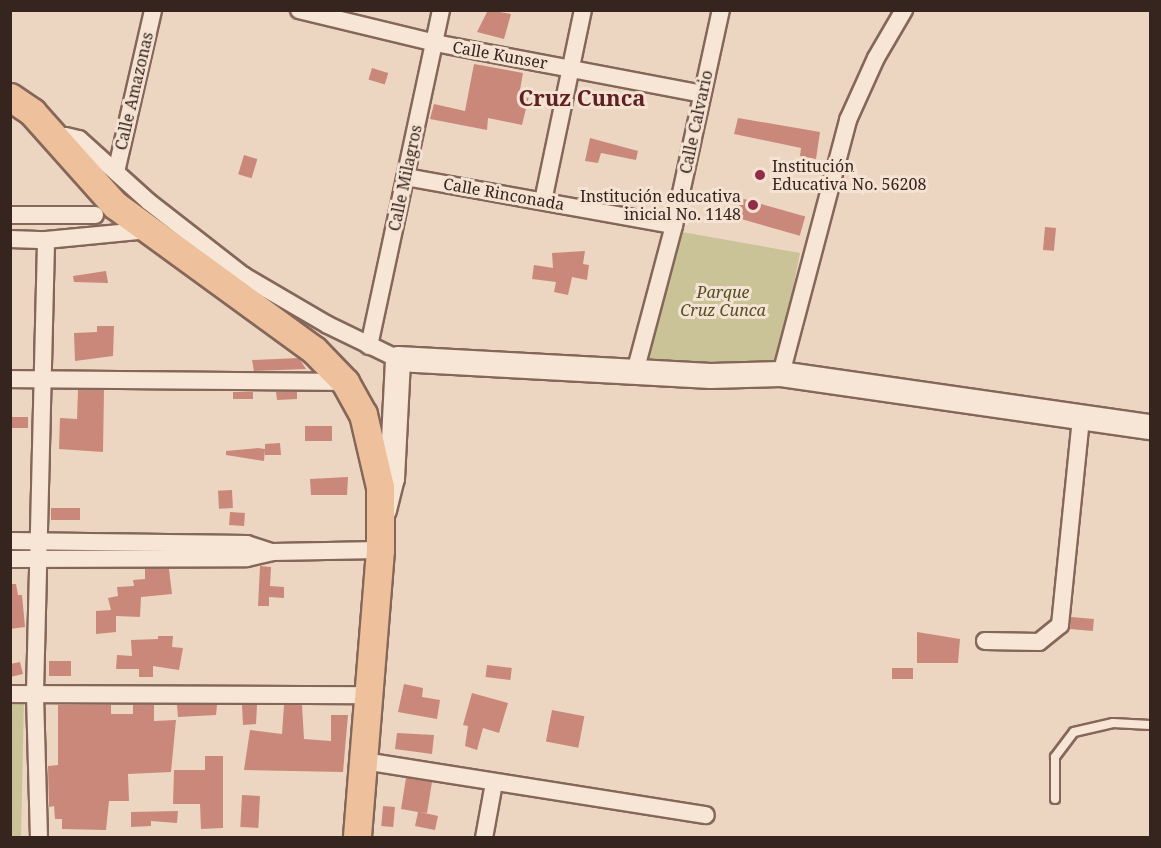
<!DOCTYPE html>
<meta charset="utf-8">
<style>
body{margin:0}
#map{position:relative;width:1161px;height:848px;overflow:hidden;background:#ecd6c2;font-family:"Noto Serif",serif}
div>[style]{position:absolute}
.green>*{inset:0;background:#c9c397}
.building>*{inset:0;background:#c9887a;transform-origin:0 0}
.roads{filter:drop-shadow(2px 0 #85675a) drop-shadow(-2px 0 #85675a) drop-shadow(0 2px #85675a) drop-shadow(0 -2px #85675a)}
.lane>*{height:8px;margin:-4px;padding:0 4px;transform-origin:4px;border-radius:4px;background:#f7e5d5}
.street>*{height:16px;margin:-8px;padding:0 8px;transform-origin:8px;border-radius:8px;background:#f7e5d5}
.secondary>*{height:24px;margin:-12px;padding:0 12px;transform-origin:12px;border-radius:12px;background:#f7e5d5}
.primary>*{height:27px;margin:-13.5px;padding:0 13.5px;transform-origin:13.5px;border-radius:13.5px;background:#eec09c}
.dots>*{width:16px;height:16px;translate:-50% -50%;box-sizing:border-box;border:3px solid #f4e2d2;border-radius:50%}
span{translate:-50% -50%;white-space:nowrap;text-align:center;line-height:1.15;-webkit-text-stroke:6px #f4e2d2;paint-order:stroke}
.street-label{font-size:16px;color:#36241e}
.poi-label{font-size:16px;color:#36241e}
.left{translate:0 -50%;text-align:left}
.right{translate:-100% -50%;text-align:right}
.park-label{font-size:16px;color:#515125;font-style:italic}
.district-label{font-size:22px;color:#601f21;font-weight:700}
.frame{position:absolute;inset:0;border:12px solid #36241e;pointer-events:none}
</style>
<div id="map">
<div class="green">
<i style="clip-path:polygon(676px 231px,800px 253px,778px 363px,642px 361px)"></i>
<i style="clip-path:polygon(10px 699px,24px 699px,21px 837px,11px 837px)"></i>
</div>
<div class="building">
<i style="clip-path:polygon(488px 10px,511px 14px,504px 39px,477px 32px)"></i>
<i style="clip-path:polygon(474px 64px,523px 73px,520px 90px,530px 92px,522px 125px,488px 118px,487px 130px,430px 119px,434px 104px,465px 111px)"></i>
<i style="left:372px;top:68px;width:17px;height:12px;rotate:17deg"></i>
<i style="clip-path:polygon(738px 118px,820px 132px,816px 159px,800px 156px,801px 148px,734px 134px)"></i>
<i style="clip-path:polygon(590px 138px,638px 151px,636px 160px,601px 153px,598px 163px,585px 161px)"></i>
<i style="left:244px;top:155px;width:14px;height:20px;rotate:17deg"></i>
<i style="left:737px;top:197px;width:71px;height:20px;rotate:16deg"></i>
<i style="left:1045px;top:227px;width:11px;height:23px;rotate:5deg"></i>
<i style="clip-path:polygon(585px 251px,583px 264px,589px 265px,587px 280px,572px 277px,568px 295px,554px 292px,556px 282px,532px 279px,534px 265px,553px 268px,552px 253px)"></i>
<i style="clip-path:polygon(106px 271px,108px 283px,74px 282px,73px 276px)"></i>
<i style="clip-path:polygon(97px 326px,114px 326px,113px 356px,75px 361px,74px 333px,97px 332px)"></i>
<i style="clip-path:polygon(299px 358px,306px 369px,254px 371px,252px 360px)"></i>
<i style="clip-path:polygon(78px 390px,104px 390px,103px 452px,59px 449px,60px 418px,77px 419px)"></i>
<i style="left:233px;top:392px;width:20px;height:7px"></i>
<i style="clip-path:polygon(276px 392px,297px 392px,297px 399px,277px 400px)"></i>
<i style="left:10px;top:417px;width:18px;height:11px"></i>
<i style="left:305px;top:426px;width:27px;height:15px"></i>
<i style="clip-path:polygon(280px 443px,281px 455px,265px 455px,265px 444px)"></i>
<i style="clip-path:polygon(258px 448px,265px 449px,264px 461px,226px 455px,226px 451px)"></i>
<i style="clip-path:polygon(348px 477px,347px 495px,311px 495px,310px 479px)"></i>
<i style="left:232px;top:490px;width:18px;height:14px;rotate:87deg"></i>
<i style="left:51px;top:508px;width:29px;height:12px"></i>
<i style="left:230px;top:512px;width:15px;height:13px;rotate:4deg"></i>
<i style="clip-path:polygon(260px 566px,271px 567px,270px 586px,284px 587px,284px 598px,269px 597px,269px 606px,258px 606px)"></i>
<i style="clip-path:polygon(145px 569px,169px 569px,172px 594px,141px 597px,140px 617px,116px 616px,116px 632px,96px 634px,96px 611px,111px 610px,108px 598px,118px 596px,117px 587px,134px 586px,133px 580px,145px 579px)"></i>
<i style="clip-path:polygon(10px 584px,16px 584px,18px 595px,22px 595px,25px 627px,10px 629px)"></i>
<i style="left:1071px;top:617px;width:23px;height:12px;rotate:5deg"></i>
<i style="clip-path:polygon(917px 632px,960px 639px,958px 663px,917px 663px)"></i>
<i style="clip-path:polygon(158px 636px,173px 636px,172px 647px,183px 648px,179px 670px,153px 666px,153px 677px,139px 677px,139px 669px,116px 669px,117px 655px,132px 656px,131px 640px,158px 639px)"></i>
<i style="left:49px;top:661px;width:22px;height:15px"></i>
<i style="clip-path:polygon(20px 662px,23px 674px,10px 677px,10px 664px)"></i>
<i style="left:487px;top:665px;width:25px;height:12px;rotate:7deg"></i>
<i style="left:892px;top:668px;width:21px;height:11px"></i>
<i style="clip-path:polygon(404px 684px,423px 688px,422px 697px,440px 700px,437px 719px,398px 712px)"></i>
<i style="clip-path:polygon(472px 693px,508px 703px,499px 733px,483px 728px,477px 750px,465px 746px,468px 726px,463px 725px)"></i>
<i style="clip-path:polygon(58px 705px,111px 705px,111px 714px,133px 714px,133px 705px,154px 705px,154px 721px,176px 720px,171px 772px,128px 774px,129px 801px,109px 801px,106px 830px,62px 829px,62px 819px,55px 819px,54px 806px,49px 807px,48px 766px,58px 765px)"></i>
<i style="clip-path:polygon(177px 705px,217px 705px,216px 715px,178px 717px)"></i>
<i style="clip-path:polygon(242px 705px,257px 705px,256px 724px,243px 725px)"></i>
<i style="clip-path:polygon(284px 705px,302px 705px,304px 739px,331px 741px,331px 715px,348px 715px,343px 772px,244px 770px,250px 730px,282px 734px)"></i>
<i style="left:552px;top:710px;width:33px;height:32px;rotate:11deg"></i>
<i style="clip-path:polygon(397px 733px,434px 735px,432px 754px,395px 749px)"></i>
<i style="clip-path:polygon(205px 756px,223px 756px,223px 828px,201px 829px,200px 804px,173px 804px,174px 770px,205px 770px)"></i>
<i style="clip-path:polygon(406px 778px,432px 782px,427px 813px,420px 812px,438px 816px,435px 830px,415px 826px,418px 812px,401px 809px)"></i>
<i style="left:242px;top:795px;width:18px;height:32px;rotate:3deg"></i>
<i style="left:383px;top:806px;width:12px;height:20px;rotate:5deg"></i>
<i style="clip-path:polygon(178px 811px,177px 823px,151px 821px,151px 826px,131px 827px,131px 812px)"></i>
</div>
<div class="roads">
<div class="lane">
<i style="left:1055px;top:799px;width:42px;rotate:-90deg"></i>
<i style="left:1055px;top:757px;width:31px;rotate:-53deg"></i>
<i style="left:1074px;top:732px;width:40px;rotate:-13deg"></i>
<i style="left:1113px;top:723px;width:37px;rotate:3deg"></i>
</div>
<div class="street">
<i style="left:299px;top:10px;width:140px;rotate:13.6deg"></i>
<i style="left:435px;top:43px;width:272px;rotate:10.8deg"></i>
<i style="left:58px;top:141px;width:9px;rotate:-32deg"></i>
<i style="left:66px;top:136px;width:13px;rotate:13deg"></i>
<i style="left:79px;top:139px;width:94px;rotate:42deg"></i>
<i style="left:149px;top:202px;width:120px;rotate:37.9deg"></i>
<i style="left:116px;top:172px;width:166px;rotate:-77.1deg"></i>
<i style="left:406px;top:177px;width:272px;rotate:10.2deg"></i>
<i style="left:543px;top:201px;width:195px;rotate:-78.2deg"></i>
<i style="left:10px;top:215px;width:85px"></i>
<i style="left:10px;top:239px;width:36px;rotate:2deg"></i>
<i style="left:238px;top:285px;width:11px;rotate:-56deg"></i>
<i style="left:244px;top:276px;width:97px;rotate:30.3deg"></i>
<i style="left:328px;top:325px;width:78px;rotate:25.9deg"></i>
<i style="left:369px;top:346px;width:344px;rotate:-77.9deg"></i>
<i style="left:635px;top:372px;width:152px;rotate:-75.1deg"></i>
<i style="left:674px;top:225px;width:220px;rotate:-77.7deg"></i>
<i style="left:781px;top:374px;width:263px;rotate:-75.2deg"></i>
<i style="left:848px;top:120px;width:68px;rotate:-65.7deg"></i>
<i style="left:876px;top:58px;width:56px;rotate:-59.7deg"></i>
<i style="left:10px;top:379px;width:335px;rotate:0.5deg"></i>
<i style="left:10px;top:541px;width:237px;rotate:0.7deg"></i>
<i style="left:247px;top:544px;width:26px;rotate:18deg"></i>
<i style="left:10px;top:559px;width:237px;rotate:-0.2deg"></i>
<i style="left:247px;top:558px;width:27px;rotate:-13deg"></i>
<i style="left:273px;top:552px;width:107px;rotate:-1.1deg"></i>
<i style="left:985px;top:641px;width:54px;rotate:1.1deg"></i>
<i style="left:1039px;top:642px;width:27px;rotate:-39deg"></i>
<i style="left:1060px;top:625px;width:209px;rotate:-84.2deg"></i>
<i style="left:10px;top:694px;width:361px;rotate:0.2deg"></i>
<i style="left:364px;top:761px;width:346px;rotate:9deg"></i>
<i style="left:39px;top:838px;width:145px;rotate:-91.6deg"></i>
<i style="left:35px;top:693px;width:453px;rotate:-88.6deg"></i>
<i style="left:46px;top:240px;width:103px;rotate:-5.5deg"></i>
<i style="left:484px;top:838px;width:56px;rotate:-79.7deg"></i>
</div>
<div class="secondary">
<i style="left:384px;top:510px;width:32px;rotate:-76deg"></i>
<i style="left:392px;top:479px;width:120px;rotate:-87.1deg"></i>
<i style="left:398px;top:359px;width:313px;rotate:3.1deg"></i>
<i style="left:711px;top:376px;width:70px;rotate:-1.6deg"></i>
<i style="left:781px;top:374px;width:373px;rotate:8.2deg"></i>
</div>
<div class="primary">
<i style="left:10px;top:97px;width:27px;rotate:34deg"></i>
<i style="left:32px;top:112px;width:125px;rotate:48.3deg"></i>
<i style="left:115px;top:205px;width:246px;rotate:36.1deg"></i>
<i style="left:314px;top:350px;width:45px;rotate:45.9deg"></i>
<i style="left:345px;top:382px;width:37px;rotate:61deg"></i>
<i style="left:363px;top:414px;width:75px;rotate:76.9deg"></i>
<i style="left:380px;top:487px;width:63px;rotate:90deg"></i>
<i style="left:380px;top:550px;width:289px;rotate:94.6deg"></i>
</div>
</div>
<div class="dots">
<i style="left:760px;top:175px;background:#912d46"></i>
<i style="left:753px;top:205px;background:#912d46"></i>
</div>
<div class="street-label">
<span style="left:500px;top:55px;rotate:10deg">Calle Kunser</span>
<span style="left:134px;top:91px;rotate:-77deg">Calle Amazonas</span>
<span style="left:696px;top:122px;rotate:-78deg">Calle Calvario</span>
<span style="left:405px;top:178px;rotate:-78deg">Calle Milagros</span>
<span style="left:504px;top:194px;rotate:10deg">Calle Rinconada</span>
</div>
<div class="poi-label">
<span class="left" style="left:772px;top:175px">Institución<br>Educativa No. 56208</span>
<span class="right" style="left:741px;top:205px">Institución educativa<br>inicial No. 1148</span>
</div>
<div class="park-label">
<span style="left:723px;top:301px">Parque<br>Cruz Cunca</span>
</div>
<div class="district-label">
<span style="left:582px;top:98px">Cruz Cunca</span>
</div>
<div class="frame"></div>
</div>
